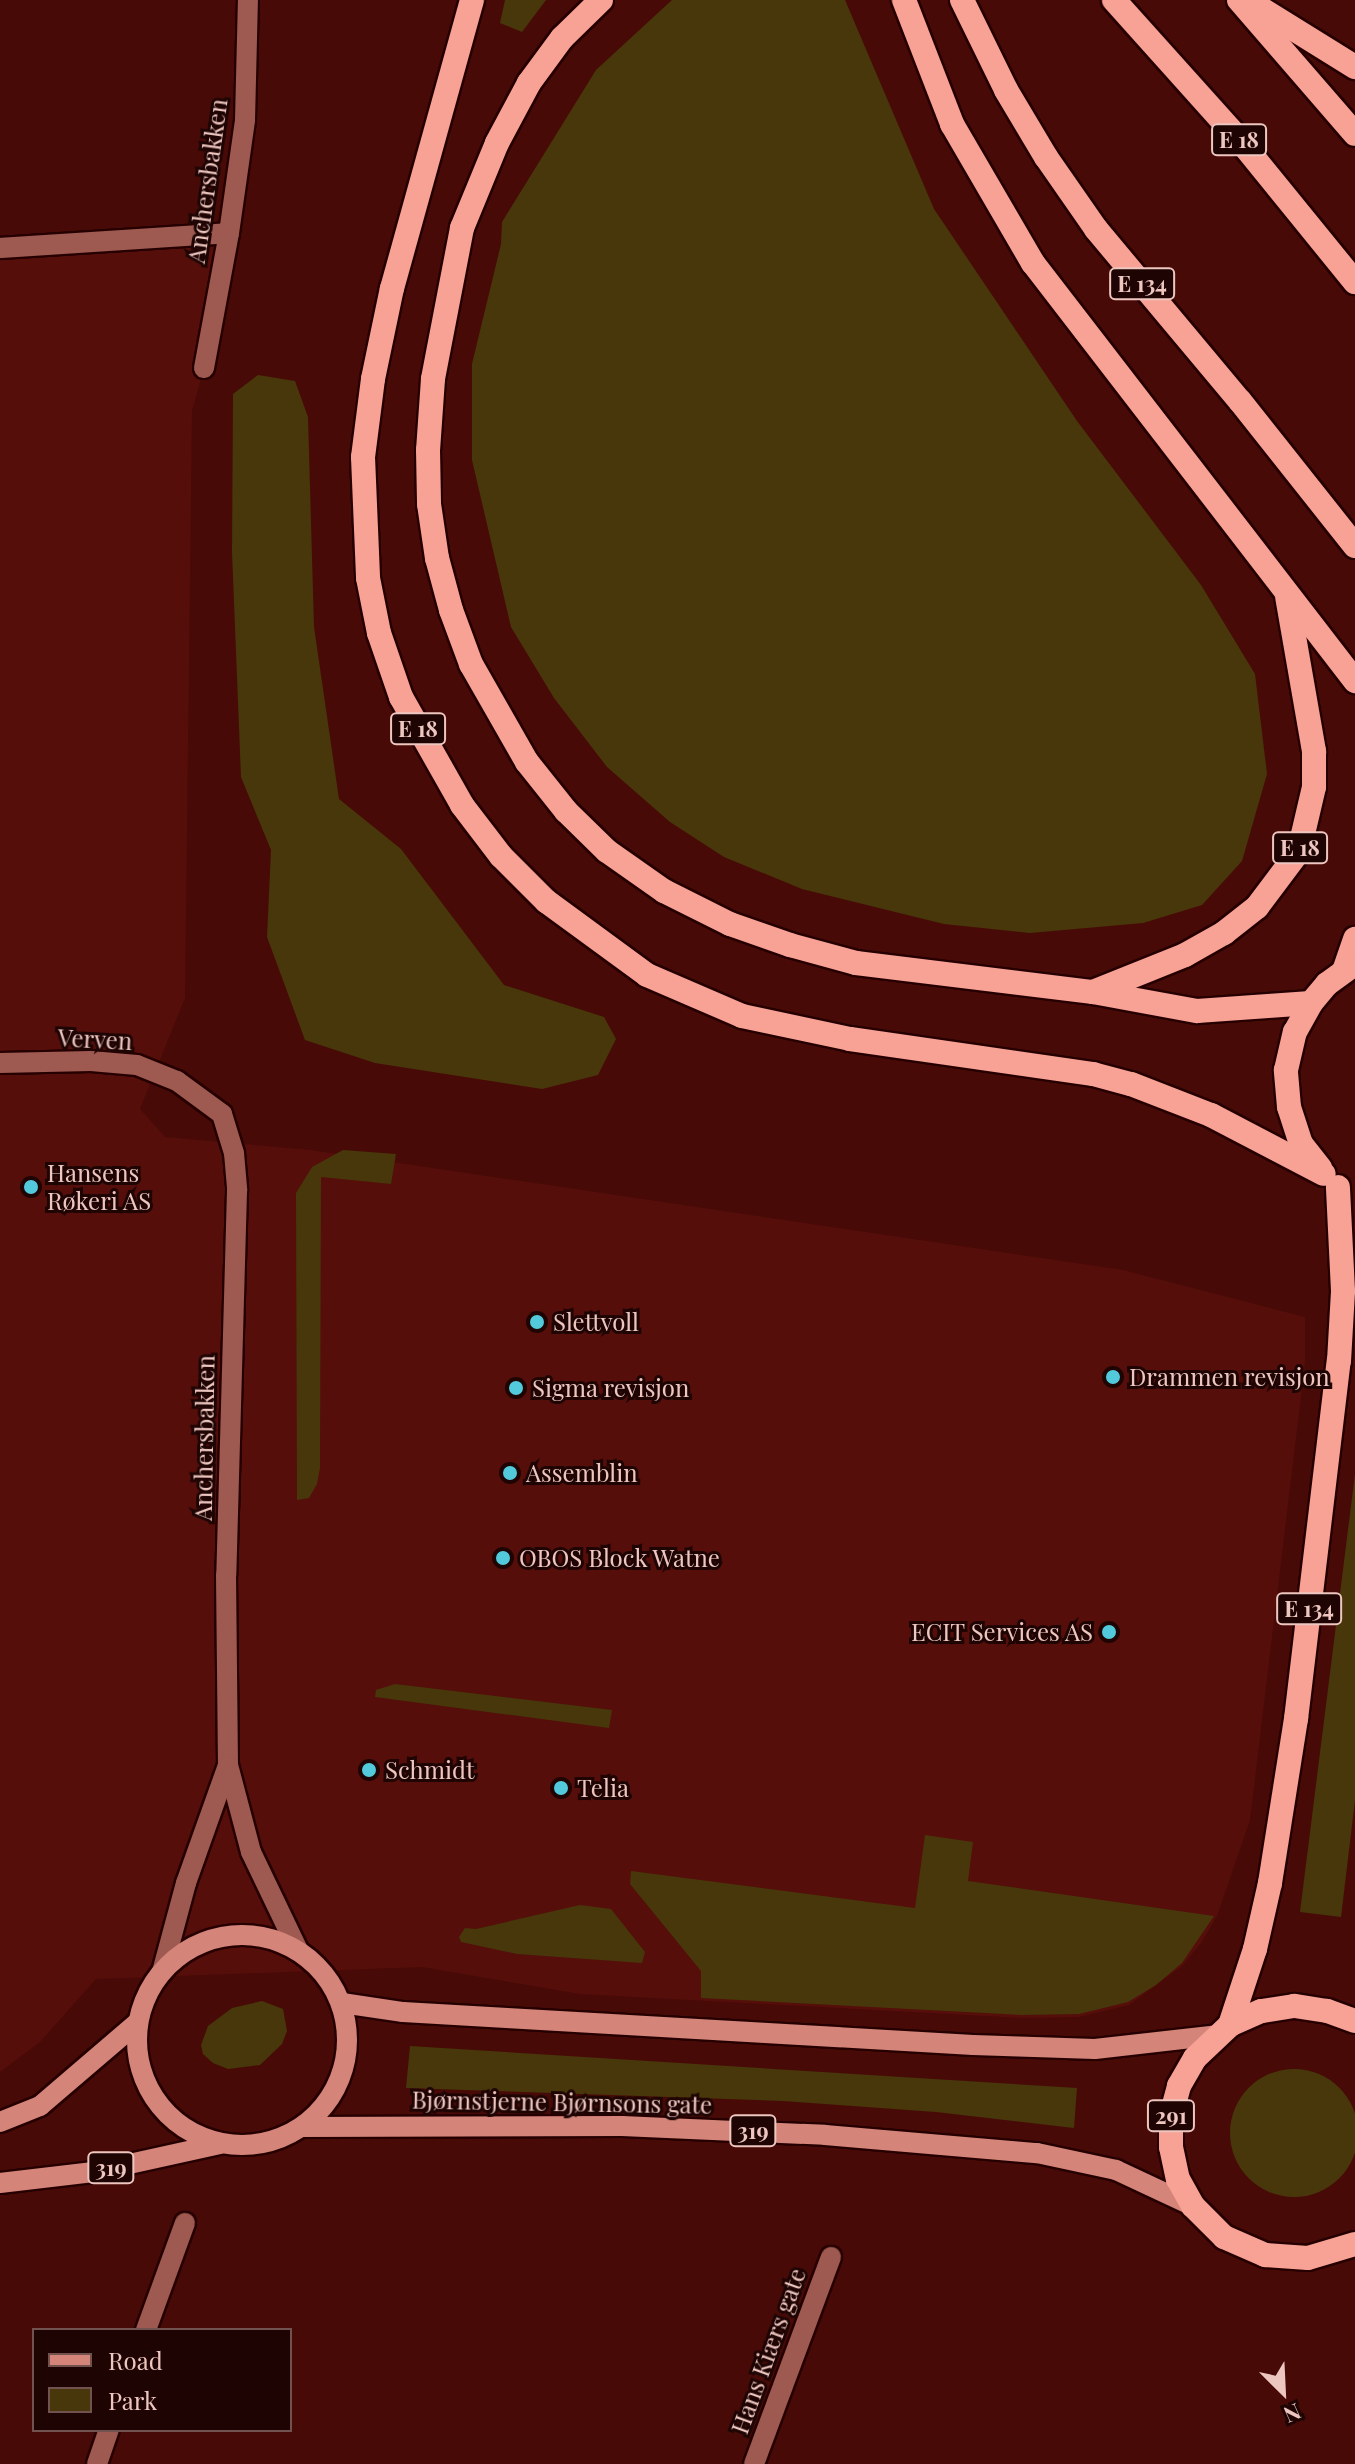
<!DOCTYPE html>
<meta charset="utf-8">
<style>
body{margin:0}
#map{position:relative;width:1355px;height:2464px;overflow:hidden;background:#480a07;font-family:"Playfair Display",serif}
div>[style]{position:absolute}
.built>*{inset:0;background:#550e0a}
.green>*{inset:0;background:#47370b}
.round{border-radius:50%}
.roads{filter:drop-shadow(2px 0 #260000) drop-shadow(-2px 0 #260000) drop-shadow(0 2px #260000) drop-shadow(0 -2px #260000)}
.minor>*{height:20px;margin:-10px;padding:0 10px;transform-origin:10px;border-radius:10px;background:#9e5950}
.major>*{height:20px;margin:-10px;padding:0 10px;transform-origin:10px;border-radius:10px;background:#d48479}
.major>.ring{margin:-10px;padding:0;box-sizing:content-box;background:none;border:20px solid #d48479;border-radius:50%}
.highway>*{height:24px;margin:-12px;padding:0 12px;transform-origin:12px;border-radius:12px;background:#f8a195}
.dots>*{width:22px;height:22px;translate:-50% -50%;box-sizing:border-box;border:4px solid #1e0504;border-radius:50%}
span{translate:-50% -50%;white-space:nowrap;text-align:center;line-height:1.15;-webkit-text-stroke:6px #1e0504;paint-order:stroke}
.shield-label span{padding:2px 6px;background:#1e0504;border:2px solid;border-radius:6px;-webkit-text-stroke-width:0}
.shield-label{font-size:22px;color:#eec6c0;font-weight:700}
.street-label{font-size:24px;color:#eec6c0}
.poi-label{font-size:24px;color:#eec6c0}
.left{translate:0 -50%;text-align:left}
.right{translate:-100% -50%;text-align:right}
.legend{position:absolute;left:32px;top:2328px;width:260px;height:104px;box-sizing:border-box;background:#1e0504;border:2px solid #71524f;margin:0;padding:10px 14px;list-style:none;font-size:24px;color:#eec6c0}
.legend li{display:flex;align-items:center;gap:16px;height:40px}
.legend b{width:40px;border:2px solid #71524f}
.north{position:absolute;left:1243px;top:2352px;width:80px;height:80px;-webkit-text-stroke:6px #1e0504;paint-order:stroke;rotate:156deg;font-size:22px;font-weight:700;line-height:32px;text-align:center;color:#eec6c0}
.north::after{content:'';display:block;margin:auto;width:28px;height:36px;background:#eec6c0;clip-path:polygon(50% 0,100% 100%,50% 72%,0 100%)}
</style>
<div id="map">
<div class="built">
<i style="clip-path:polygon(229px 233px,204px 368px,192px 411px,185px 998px,140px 1109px,165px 1137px,311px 1150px,1123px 1270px,1305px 1317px,1305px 1363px,1250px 1820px,1217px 1916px,1201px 1943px,1182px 1966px,1129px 2005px,1078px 2017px,1023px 2018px,580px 1994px,422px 1967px,96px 1979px,40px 2042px,0 2072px,0 248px)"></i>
</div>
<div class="green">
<i style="clip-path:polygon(505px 0,546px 0,522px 32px,500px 23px)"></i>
<i style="clip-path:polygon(672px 0,845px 0,934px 209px,1077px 421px,1201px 585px,1255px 674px,1267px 774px,1242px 861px,1202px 905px,1143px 923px,1030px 933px,944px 924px,802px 889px,724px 857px,670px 822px,607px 767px,554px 698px,511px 627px,472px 460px,472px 364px,501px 244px,502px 222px,596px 70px)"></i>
<i style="clip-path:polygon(258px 375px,295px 381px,308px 417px,314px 627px,339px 799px,401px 849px,504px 985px,604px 1017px,616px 1039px,598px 1075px,542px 1089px,375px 1063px,305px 1040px,267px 937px,271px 850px,241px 777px,232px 552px,233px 394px)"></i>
<i style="clip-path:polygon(343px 1150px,396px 1154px,391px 1184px,321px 1177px,320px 1468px,317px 1484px,309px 1498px,297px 1500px,296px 1193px,312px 1167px)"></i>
<i style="clip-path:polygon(1355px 1474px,1355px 1800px,1341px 1917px,1300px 1912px)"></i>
<i style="clip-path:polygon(395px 1684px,612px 1710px,609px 1728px,375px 1697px,376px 1690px)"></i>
<i style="clip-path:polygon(925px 1835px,973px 1842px,968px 1881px,1214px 1916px,1182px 1963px,1156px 1985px,1128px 2002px,1079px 2014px,1022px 2015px,701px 1998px,701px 1971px,630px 1884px,631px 1871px,915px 1908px)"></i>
<i style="clip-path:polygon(580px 1905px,611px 1909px,645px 1952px,642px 1963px,517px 1954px,461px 1942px,459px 1937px,465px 1928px,476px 1929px)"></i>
<i style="clip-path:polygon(262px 2001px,283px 2009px,287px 2031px,282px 2044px,260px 2065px,228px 2069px,213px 2063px,203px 2054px,201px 2045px,208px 2026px,232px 2008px)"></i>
<i style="clip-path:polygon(410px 2046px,1077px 2088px,1074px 2128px,936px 2112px,783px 2101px,406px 2088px)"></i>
<i class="round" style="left:1230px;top:2069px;width:128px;height:128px"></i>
</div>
<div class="roads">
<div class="minor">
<i style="left:0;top:248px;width:229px;rotate:-3.7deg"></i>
<i style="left:204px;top:368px;width:137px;rotate:-79.5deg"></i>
<i style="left:229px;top:233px;width:114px;rotate:-81.9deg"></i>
<i style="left:245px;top:120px;width:120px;rotate:-88.6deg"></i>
<i style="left:0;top:1063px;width:91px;rotate:-1.3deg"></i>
<i style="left:91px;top:1061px;width:46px;rotate:5deg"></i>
<i style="left:137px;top:1065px;width:43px;rotate:21.8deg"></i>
<i style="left:177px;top:1081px;width:56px;rotate:36.3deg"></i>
<i style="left:222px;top:1114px;width:41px;rotate:72.9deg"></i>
<i style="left:234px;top:1153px;width:38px;rotate:85deg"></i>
<i style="left:237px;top:1191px;width:384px;rotate:91.6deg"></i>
<i style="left:226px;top:1575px;width:190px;rotate:89.4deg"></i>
<i style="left:228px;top:1765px;width:90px;rotate:75.2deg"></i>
<i style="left:251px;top:1852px;width:109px;rotate:64.4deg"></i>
<i style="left:162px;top:1972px;width:92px;rotate:-74.9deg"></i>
<i style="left:186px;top:1883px;width:125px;rotate:-70.4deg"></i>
<i style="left:146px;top:2330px;width:114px;rotate:-70deg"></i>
<i style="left:97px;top:2464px;width:36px;rotate:-71deg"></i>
<i style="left:754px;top:2464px;width:221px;rotate:-69.6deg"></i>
</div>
<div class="major">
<i class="ring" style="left:137px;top:1935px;width:190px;height:190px"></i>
<i style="left:342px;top:2003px;width:62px;rotate:8.4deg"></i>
<i style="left:403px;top:2012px;width:571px;rotate:3.31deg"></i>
<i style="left:973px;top:2045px;width:122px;rotate:1.9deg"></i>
<i style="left:1095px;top:2049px;width:123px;rotate:-6.5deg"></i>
<i style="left:0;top:2122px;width:43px;rotate:-21.8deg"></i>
<i style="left:40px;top:2106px;width:129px;rotate:-40.6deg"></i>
<i style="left:302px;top:2127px;width:320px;rotate:-0.2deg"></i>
<i style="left:622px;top:2126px;width:203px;rotate:2.5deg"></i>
<i style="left:825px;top:2135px;width:213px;rotate:4.9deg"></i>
<i style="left:1037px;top:2153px;width:81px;rotate:12.1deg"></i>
<i style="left:1116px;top:2170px;width:85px;rotate:25.1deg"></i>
<i style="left:0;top:2183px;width:94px;rotate:-6.7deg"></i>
<i style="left:93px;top:2172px;width:130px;rotate:-12.4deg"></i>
</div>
<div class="highway">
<i style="left:472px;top:0;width:299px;rotate:105.5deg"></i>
<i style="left:392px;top:288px;width:93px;rotate:101.8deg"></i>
<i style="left:373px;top:379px;width:79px;rotate:97.3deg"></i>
<i style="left:363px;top:457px;width:121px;rotate:87.6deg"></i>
<i style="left:368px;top:578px;width:56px;rotate:78.7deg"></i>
<i style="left:379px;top:633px;width:68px;rotate:71deg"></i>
<i style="left:401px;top:697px;width:124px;rotate:60.5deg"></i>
<i style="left:462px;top:805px;width:64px;rotate:52.6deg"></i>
<i style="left:501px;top:856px;width:64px;rotate:45deg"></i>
<i style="left:546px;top:901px;width:125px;rotate:36.2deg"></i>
<i style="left:647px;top:975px;width:103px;rotate:23.3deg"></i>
<i style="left:742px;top:1016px;width:110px;rotate:12deg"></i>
<i style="left:850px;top:1039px;width:246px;rotate:8.2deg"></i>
<i style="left:1093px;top:1074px;width:39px;rotate:15deg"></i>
<i style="left:1131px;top:1084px;width:86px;rotate:21.2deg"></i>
<i style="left:1211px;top:1115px;width:127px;rotate:27.6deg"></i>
<i style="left:601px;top:0;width:54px;rotate:135.7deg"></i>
<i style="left:562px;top:38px;width:56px;rotate:126.3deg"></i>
<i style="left:529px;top:83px;width:68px;rotate:118.1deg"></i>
<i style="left:497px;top:143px;width:92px;rotate:112.4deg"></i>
<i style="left:462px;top:228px;width:154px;rotate:100.9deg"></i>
<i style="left:433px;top:379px;width:71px;rotate:94deg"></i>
<i style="left:428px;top:450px;width:54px;rotate:88.9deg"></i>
<i style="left:429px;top:504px;width:55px;rotate:81.6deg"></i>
<i style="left:437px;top:558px;width:54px;rotate:74.9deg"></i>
<i style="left:451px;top:610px;width:58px;rotate:69.7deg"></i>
<i style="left:471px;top:664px;width:113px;rotate:60.3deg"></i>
<i style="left:527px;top:762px;width:63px;rotate:51.5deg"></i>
<i style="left:566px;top:811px;width:57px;rotate:44.3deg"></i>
<i style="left:607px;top:851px;width:70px;rotate:35.1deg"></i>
<i style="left:664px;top:891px;width:74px;rotate:26.6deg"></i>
<i style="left:730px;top:924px;width:64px;rotate:19.3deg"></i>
<i style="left:790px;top:945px;width:68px;rotate:15.3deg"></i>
<i style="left:856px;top:963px;width:239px;rotate:7deg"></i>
<i style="left:1093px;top:992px;width:106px;rotate:10.4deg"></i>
<i style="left:1197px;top:1011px;width:114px;rotate:-4deg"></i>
<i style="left:904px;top:0;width:133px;rotate:68.8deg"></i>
<i style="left:952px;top:124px;width:161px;rotate:59.8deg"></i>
<i style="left:1033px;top:263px;width:528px;rotate:52.39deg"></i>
<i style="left:962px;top:0;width:100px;rotate:63.9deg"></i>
<i style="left:1006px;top:90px;width:78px;rotate:59.2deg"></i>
<i style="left:1046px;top:157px;width:88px;rotate:55.2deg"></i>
<i style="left:1096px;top:229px;width:224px;rotate:50.1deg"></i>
<i style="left:1240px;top:401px;width:185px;rotate:51.6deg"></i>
<i style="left:1114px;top:0;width:184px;rotate:48.1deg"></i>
<i style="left:1237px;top:137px;width:187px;rotate:50.9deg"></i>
<i style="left:1239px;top:0;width:177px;rotate:49.1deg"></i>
<i style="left:1255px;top:5px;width:118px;rotate:31.8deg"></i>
<i style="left:1344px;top:971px;width:34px;rotate:-71deg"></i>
<i style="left:1093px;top:992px;width:99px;rotate:-21.9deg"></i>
<i style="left:1185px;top:955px;width:45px;rotate:-29.4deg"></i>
<i style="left:1224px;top:933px;width:42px;rotate:-38.2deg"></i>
<i style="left:1257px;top:907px;width:70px;rotate:-53.1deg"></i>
<i style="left:1299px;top:851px;width:66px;rotate:-76.8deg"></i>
<i style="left:1314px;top:787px;width:36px;rotate:-90deg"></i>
<i style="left:1314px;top:751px;width:156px;rotate:-99.9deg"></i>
<i style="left:1320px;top:1168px;width:31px;rotate:-128deg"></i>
<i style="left:1301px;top:1144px;width:39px;rotate:-108deg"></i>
<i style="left:1289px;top:1107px;width:37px;rotate:-95deg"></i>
<i style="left:1286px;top:1070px;width:39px;rotate:-77deg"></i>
<i style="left:1295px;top:1032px;width:33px;rotate:-61deg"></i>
<i style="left:1311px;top:1003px;width:25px;rotate:-50deg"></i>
<i style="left:1327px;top:984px;width:34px;rotate:-36deg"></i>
<i style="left:1355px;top:2021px;width:30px;rotate:-160deg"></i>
<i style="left:1327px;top:2011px;width:33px;rotate:-171deg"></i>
<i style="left:1294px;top:2006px;width:33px;rotate:171deg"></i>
<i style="left:1261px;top:2011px;width:34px;rotate:156deg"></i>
<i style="left:1230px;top:2025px;width:48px;rotate:136.7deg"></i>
<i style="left:1195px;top:2058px;width:32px;rotate:120deg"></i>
<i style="left:1179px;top:2086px;width:31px;rotate:105deg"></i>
<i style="left:1171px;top:2116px;width:31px;rotate:90deg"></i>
<i style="left:1171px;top:2147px;width:33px;rotate:78deg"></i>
<i style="left:1178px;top:2179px;width:31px;rotate:61deg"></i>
<i style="left:1193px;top:2206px;width:44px;rotate:45deg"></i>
<i style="left:1224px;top:2237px;width:45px;rotate:23.7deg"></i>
<i style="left:1265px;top:2255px;width:43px;rotate:4deg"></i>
<i style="left:1308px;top:2258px;width:49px;rotate:-16.6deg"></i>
<i style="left:1230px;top:2025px;width:80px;rotate:-71.8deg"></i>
<i style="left:1255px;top:1949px;width:68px;rotate:-77.2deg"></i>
<i style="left:1270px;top:1883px;width:166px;rotate:-81deg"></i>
<i style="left:1296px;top:1719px;width:361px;rotate:-83.2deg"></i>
<i style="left:1339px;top:1361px;width:70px;rotate:-86.7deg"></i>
<i style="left:1343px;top:1291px;width:104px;rotate:-92.8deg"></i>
</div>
</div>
<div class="dots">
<i style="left:31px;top:1187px;background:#53cadc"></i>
<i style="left:537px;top:1322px;background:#53cadc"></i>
<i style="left:1113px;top:1377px;background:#53cadc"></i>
<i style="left:516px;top:1388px;background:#53cadc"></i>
<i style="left:510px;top:1473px;background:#53cadc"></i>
<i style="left:503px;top:1558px;background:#53cadc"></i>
<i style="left:1109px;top:1632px;background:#53cadc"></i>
<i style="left:369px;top:1770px;background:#53cadc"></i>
<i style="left:561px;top:1788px;background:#53cadc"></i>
</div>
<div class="shield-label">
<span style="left:1239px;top:140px">E 18</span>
<span style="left:1142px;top:284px">E 134</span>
<span style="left:418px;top:729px">E 18</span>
<span style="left:1300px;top:848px">E 18</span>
<span style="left:1309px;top:1609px">E 134</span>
<span style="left:1171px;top:2116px">291</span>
<span style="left:753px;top:2131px">319</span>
<span style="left:111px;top:2168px">319</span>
</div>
<div class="street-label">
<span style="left:207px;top:181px;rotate:-82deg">Anchersbakken</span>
<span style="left:95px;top:1039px;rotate:3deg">Verven</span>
<span style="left:204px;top:1438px;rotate:-89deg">Anchersbakken</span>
<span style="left:562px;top:2102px;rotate:1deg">Bjørnstjerne Bjørnsons gate</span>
<span style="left:768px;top:2351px;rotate:-70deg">Hans Kiærs gate</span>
</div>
<div class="poi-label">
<span class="left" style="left:47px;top:1187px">Hansens<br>Røkeri AS</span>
<span class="left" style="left:553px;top:1322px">Slettvoll</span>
<span class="left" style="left:1129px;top:1377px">Drammen revisjon</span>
<span class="left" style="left:532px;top:1388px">Sigma revisjon</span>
<span class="left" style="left:526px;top:1473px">Assemblin</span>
<span class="left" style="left:519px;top:1558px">OBOS Block Watne</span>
<span class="right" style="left:1093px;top:1632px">ECIT Services AS</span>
<span class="left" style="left:385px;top:1770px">Schmidt</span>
<span class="left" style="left:577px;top:1788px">Telia</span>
</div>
<ul class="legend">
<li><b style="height:10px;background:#d48479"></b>Road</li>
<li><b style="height:22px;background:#47370b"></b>Park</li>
</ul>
<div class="north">N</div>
</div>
